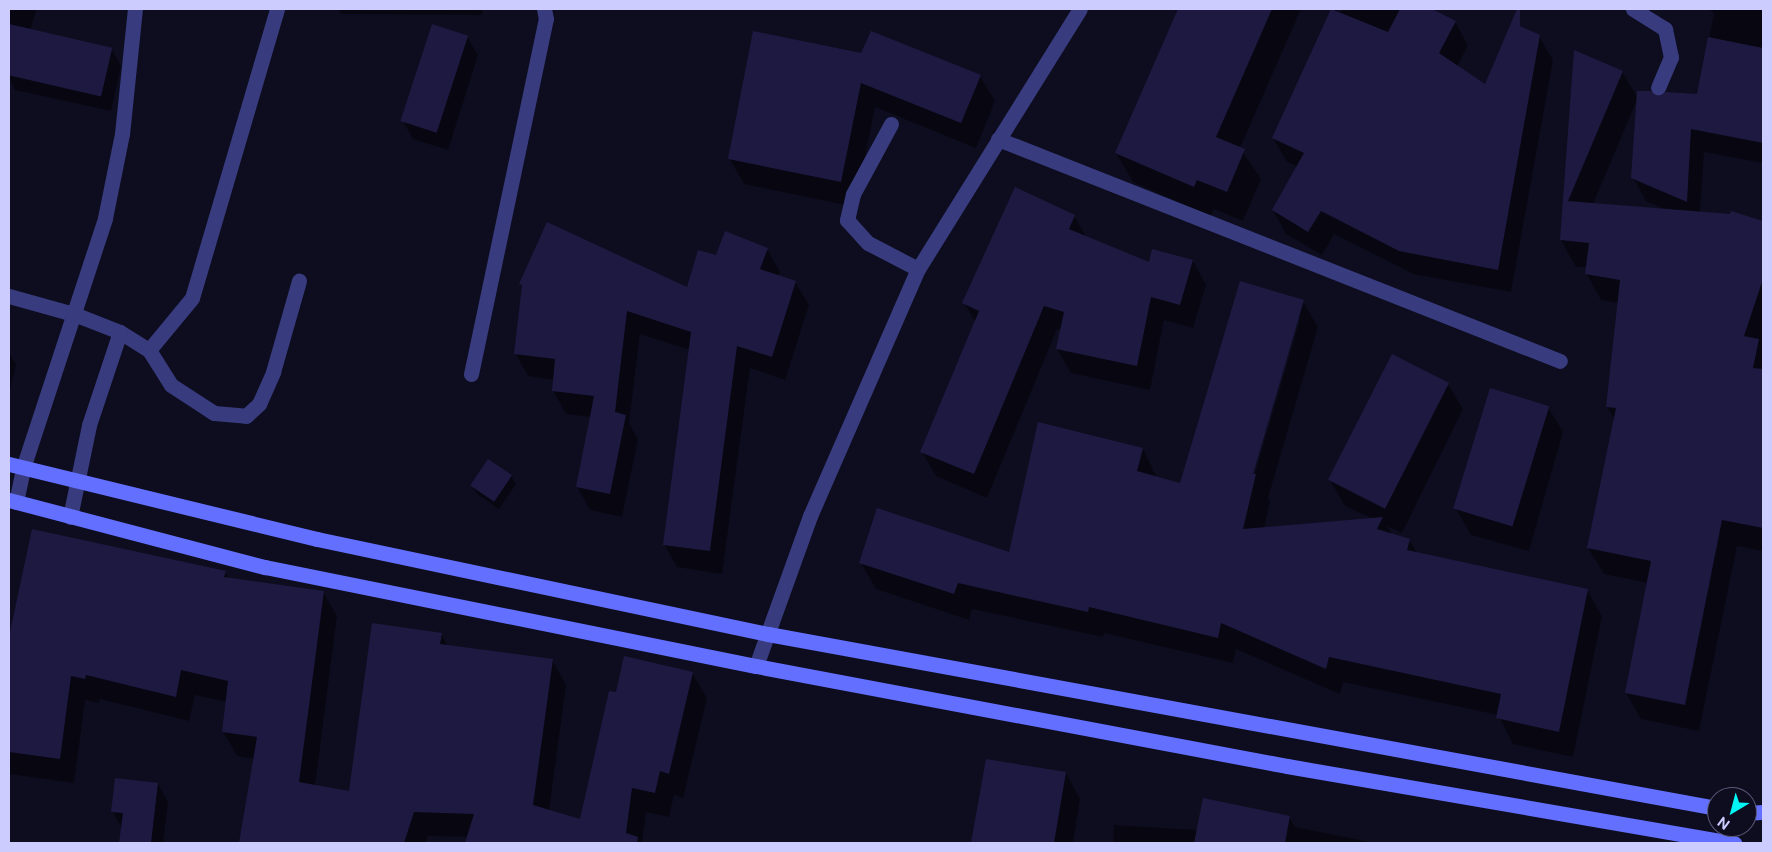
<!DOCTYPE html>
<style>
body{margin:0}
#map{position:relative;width:1772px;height:852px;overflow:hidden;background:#0e0d20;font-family:"Public Sans",sans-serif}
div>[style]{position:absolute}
.shadow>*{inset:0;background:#0007}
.building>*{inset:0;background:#1d1941;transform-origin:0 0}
.lane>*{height:15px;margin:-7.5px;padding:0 7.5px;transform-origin:7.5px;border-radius:7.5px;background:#383c7f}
.street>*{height:15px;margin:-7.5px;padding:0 7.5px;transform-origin:7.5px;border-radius:7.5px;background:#383c7f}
.secondary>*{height:15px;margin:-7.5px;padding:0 7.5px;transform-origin:7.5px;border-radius:7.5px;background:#636ffe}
span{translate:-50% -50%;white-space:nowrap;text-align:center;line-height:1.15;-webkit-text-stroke:4.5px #0e0d20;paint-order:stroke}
.frame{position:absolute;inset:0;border:10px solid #ccf;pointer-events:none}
.north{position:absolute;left:1707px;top:787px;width:50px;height:50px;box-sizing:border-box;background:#0e0d20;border:1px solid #5a5979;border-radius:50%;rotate:217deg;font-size:14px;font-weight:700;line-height:20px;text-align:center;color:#ccf}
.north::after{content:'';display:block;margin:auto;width:18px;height:22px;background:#01f5f4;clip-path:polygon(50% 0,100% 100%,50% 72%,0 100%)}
</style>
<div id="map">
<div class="shadow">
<i style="clip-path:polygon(9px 9px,37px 9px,30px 30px,111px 48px,121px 66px,111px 111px,15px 90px,9px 78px)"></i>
<i style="clip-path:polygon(338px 9px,483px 9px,482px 15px,341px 14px)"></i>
<i style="clip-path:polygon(1179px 9px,1301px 9px,1240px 148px,1261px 179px,1243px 221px,1214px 209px,1210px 216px,1133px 182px,1116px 153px)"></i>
<i style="clip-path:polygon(1333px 9px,1341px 12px,1343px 9px,1430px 9px,1455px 22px,1468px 45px,1457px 67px,1485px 86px,1539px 36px,1553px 60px,1511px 292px,1413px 274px,1334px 234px,1322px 255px,1286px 234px,1273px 210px,1298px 167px,1287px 162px,1273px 138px)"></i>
<i style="clip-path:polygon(evenodd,1708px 9px,1763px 9px,1763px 163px,1704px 152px,1700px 213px,1731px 216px,1732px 212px,1763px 223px,1763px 551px,1737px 546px,1699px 731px,1641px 719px,1626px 693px,1648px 583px,1604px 574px,1588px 548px,1615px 420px,1607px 407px,1619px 303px,1601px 300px,1586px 273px,1587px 267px,1576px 267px,1561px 240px,1575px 52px,1622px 72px,1638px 98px,1698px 95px,1714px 13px,1708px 9px,1637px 100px,1633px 178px,1646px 201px,1666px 210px,1593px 204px,1637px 100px)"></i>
<i style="clip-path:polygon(467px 37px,478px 55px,448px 150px,413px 139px,403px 121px)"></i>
<i style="clip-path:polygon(862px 54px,980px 76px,995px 101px,976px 148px,875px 107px,855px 207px,744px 184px,729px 158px)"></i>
<i style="clip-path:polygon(1074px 216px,1087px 238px,1150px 264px,1193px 261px,1206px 285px,1193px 328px,1164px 320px,1150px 390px,1071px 373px,1057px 349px,1062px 330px,1057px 329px,987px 498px,936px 476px,922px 452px,976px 323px,964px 303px)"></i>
<i style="clip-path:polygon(767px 249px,780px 272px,778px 276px,795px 282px,809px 305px,785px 380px,750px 368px,722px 574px,677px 567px,664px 544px,690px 350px,640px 334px,629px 423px,638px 439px,622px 517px,590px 510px,577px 487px,591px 417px,566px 414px,553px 391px,554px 380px,528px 376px,515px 353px,523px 289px,520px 283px,688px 289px,716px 257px)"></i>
<i style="clip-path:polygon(evenodd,1303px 301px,1318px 327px,1268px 498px,1270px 502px,1264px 529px,1373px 519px,1345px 506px,1330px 480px,1392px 356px,1448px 384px,1463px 409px,1402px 533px,1387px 526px,1392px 534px,1409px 540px,1417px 553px,1587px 590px,1602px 616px,1573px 757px,1513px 744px,1498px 715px,1343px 682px,1340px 694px,1236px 649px,1233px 663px,1104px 633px,1103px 637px,972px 609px,969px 620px,876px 589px,861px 563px,1010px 554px,1143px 449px,1157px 478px,1181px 485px,1303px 301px,1297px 319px,1300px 319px,1253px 480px,1250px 479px,1297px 319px)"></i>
<i style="clip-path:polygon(9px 352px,16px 365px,9px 393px)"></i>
<i style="clip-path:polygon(1548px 407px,1563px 432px,1529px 551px,1471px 535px,1456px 509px)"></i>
<i style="clip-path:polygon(511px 475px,516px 484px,499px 509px,477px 494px,472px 486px)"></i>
<i style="clip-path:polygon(33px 530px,225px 572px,229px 579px,323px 592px,337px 616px,315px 786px,350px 792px,441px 634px,448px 647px,552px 660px,566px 685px,549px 811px,581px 821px,617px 694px,692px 673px,707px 698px,683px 798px,674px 795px,669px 817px,646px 812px,642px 843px,467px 843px,469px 837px,428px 836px,426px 843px,240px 843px,254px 759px,237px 756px,223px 732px,227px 702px,195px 695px,189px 721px,100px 699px,99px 703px,85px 700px,74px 783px,9px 774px,9px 643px)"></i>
<i style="clip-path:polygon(987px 760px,1066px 773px,1080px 799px,1073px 843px,973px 843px)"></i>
<i style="clip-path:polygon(158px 784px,168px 802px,163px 843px,120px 843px,122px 828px,112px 811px)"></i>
<i style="clip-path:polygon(1289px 817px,1295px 827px,1375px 843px,1113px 843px,1114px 825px,1198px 830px)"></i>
</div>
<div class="building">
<i style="clip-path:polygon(1178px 9px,1272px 9px,1216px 137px,1245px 149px,1227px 192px,1197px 180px,1194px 187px,1115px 153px)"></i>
<i style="clip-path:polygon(1331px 9px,1388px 32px,1400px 9px,1432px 9px,1456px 21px,1439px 53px,1485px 84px,1517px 9px,1520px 9px,1520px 26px,1540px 35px,1498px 270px,1399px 251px,1321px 211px,1308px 232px,1272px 210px,1304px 153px,1272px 138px)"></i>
<i style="left:9px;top:24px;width:106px;height:50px;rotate:13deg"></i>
<i style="left:432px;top:24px;width:38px;height:102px;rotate:18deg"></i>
<i style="clip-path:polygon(753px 31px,861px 53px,871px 31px,981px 75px,961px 123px,861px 83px,841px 182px,728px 159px)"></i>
<i style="clip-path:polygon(1708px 37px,1763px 48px,1763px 143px,1691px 129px,1687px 202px,1631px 178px,1637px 91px,1650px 91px,1659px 96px,1666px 92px,1697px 94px)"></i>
<i style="clip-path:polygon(1574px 50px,1623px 71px,1568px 201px,1730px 214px,1731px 211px,1763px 221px,1763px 279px,1744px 336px,1759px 339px,1753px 368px,1763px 369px,1763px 528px,1722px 520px,1685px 705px,1625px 693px,1651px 561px,1587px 548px,1616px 408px,1606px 407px,1620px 280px,1585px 274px,1589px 243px,1560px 240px)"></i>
<i style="clip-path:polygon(1015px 187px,1075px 215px,1069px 229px,1149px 262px,1152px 249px,1193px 260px,1180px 305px,1151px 297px,1137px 366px,1056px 349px,1064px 312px,1044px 306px,974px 474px,920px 452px,979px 311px,962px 303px)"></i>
<i style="clip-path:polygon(547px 222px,687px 287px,698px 250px,716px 255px,725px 231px,768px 248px,760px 269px,796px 281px,772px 357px,737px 346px,710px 551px,663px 545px,691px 332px,627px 311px,615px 412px,626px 415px,610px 494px,576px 487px,594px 396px,552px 391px,555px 359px,514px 354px,522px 285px,519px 284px)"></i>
<i style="clip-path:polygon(1240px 281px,1304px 300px,1253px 474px,1256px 474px,1243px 529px,1383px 517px,1377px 529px,1410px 539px,1407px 550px,1588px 589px,1559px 732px,1496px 718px,1501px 694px,1329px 657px,1326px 669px,1221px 623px,1218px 638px,1089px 607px,1088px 612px,958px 583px,954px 594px,859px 563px,877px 508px,1009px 552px,1038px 422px,1143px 448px,1137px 471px,1180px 483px)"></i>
<i style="left:1392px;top:354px;width:64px;height:141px;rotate:27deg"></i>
<i style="left:1490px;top:388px;width:62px;height:126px;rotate:17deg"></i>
<i style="left:488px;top:459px;width:29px;height:32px;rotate:34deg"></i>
<i style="clip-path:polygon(32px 529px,226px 571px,224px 577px,324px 591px,299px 782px,349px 791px,372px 623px,442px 633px,440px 644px,553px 659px,533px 805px,580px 819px,609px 691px,616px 692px,624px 656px,693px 672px,669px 774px,660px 771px,655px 793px,632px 788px,626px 833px,638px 837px,637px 843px,465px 843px,474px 814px,414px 812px,404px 843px,239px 843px,257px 737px,222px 732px,228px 681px,181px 670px,176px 697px,86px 675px,85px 679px,71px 676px,60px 759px,9px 752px,9px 637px)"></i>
<i style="clip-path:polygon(986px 759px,1066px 772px,1054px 843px,971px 843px)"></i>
<i style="clip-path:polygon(115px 778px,158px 783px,151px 843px,119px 843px,123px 813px,111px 812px)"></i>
<i style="clip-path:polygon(1203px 798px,1290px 816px,1285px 843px,1194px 843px)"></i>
</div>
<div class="lane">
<i style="left:891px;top:124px;width:80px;rotate:118.5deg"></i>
<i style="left:853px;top:194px;width:27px;rotate:103deg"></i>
<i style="left:847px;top:220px;width:31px;rotate:48deg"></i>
<i style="left:868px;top:243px;width:56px;rotate:27.5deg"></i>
<i style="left:9px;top:296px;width:67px;rotate:15.5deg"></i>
<i style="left:74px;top:314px;width:49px;rotate:21.4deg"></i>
<i style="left:120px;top:332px;width:34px;rotate:32deg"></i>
<i style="left:149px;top:350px;width:41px;rotate:57.8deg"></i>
<i style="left:171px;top:385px;width:51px;rotate:33.1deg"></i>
<i style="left:214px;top:413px;width:32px;rotate:5deg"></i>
<i style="left:246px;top:416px;width:18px;rotate:-43deg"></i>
<i style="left:259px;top:404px;width:35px;rotate:-66deg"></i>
<i style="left:273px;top:372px;width:95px;rotate:-74.1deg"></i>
<i style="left:149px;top:350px;width:67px;rotate:-50.4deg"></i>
<i style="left:192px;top:298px;width:301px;rotate:-73.6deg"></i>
<i style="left:471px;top:374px;width:363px;rotate:-78.1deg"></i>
<i style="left:546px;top:19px;width:10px;rotate:-101deg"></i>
<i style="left:16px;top:502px;width:35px;rotate:-78deg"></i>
<i style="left:23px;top:468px;width:263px;rotate:-71.8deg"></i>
<i style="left:105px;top:218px;width:86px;rotate:-78.6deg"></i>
<i style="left:122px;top:134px;width:126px;rotate:-84.1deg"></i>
<i style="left:70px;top:517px;width:94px;rotate:-78.3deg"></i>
<i style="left:89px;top:425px;width:98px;rotate:-71.6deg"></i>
</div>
<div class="street">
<i style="left:1633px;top:9px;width:38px;rotate:32deg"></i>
<i style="left:1665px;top:29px;width:29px;rotate:78deg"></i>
<i style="left:1671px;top:57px;width:33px;rotate:113deg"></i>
<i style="left:998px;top:139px;width:604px;rotate:21.55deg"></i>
<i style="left:756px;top:666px;width:159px;rotate:-70.2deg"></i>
<i style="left:810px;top:516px;width:270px;rotate:-66.4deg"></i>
<i style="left:918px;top:269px;width:306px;rotate:-58.1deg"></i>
</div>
<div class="secondary">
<i style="left:9px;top:464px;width:317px;rotate:13.7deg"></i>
<i style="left:317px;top:539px;width:461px;rotate:11.9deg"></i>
<i style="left:768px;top:634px;width:965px;rotate:10.39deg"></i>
<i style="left:9px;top:500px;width:265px;rotate:14.7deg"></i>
<i style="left:265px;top:567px;width:501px;rotate:11.4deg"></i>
<i style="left:756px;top:666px;width:540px;rotate:10.67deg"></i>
<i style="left:1287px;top:766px;width:454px;rotate:9.8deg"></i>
<i style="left:1747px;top:813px;width:16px;rotate:-4deg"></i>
</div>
<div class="frame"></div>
<div class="north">N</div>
</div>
